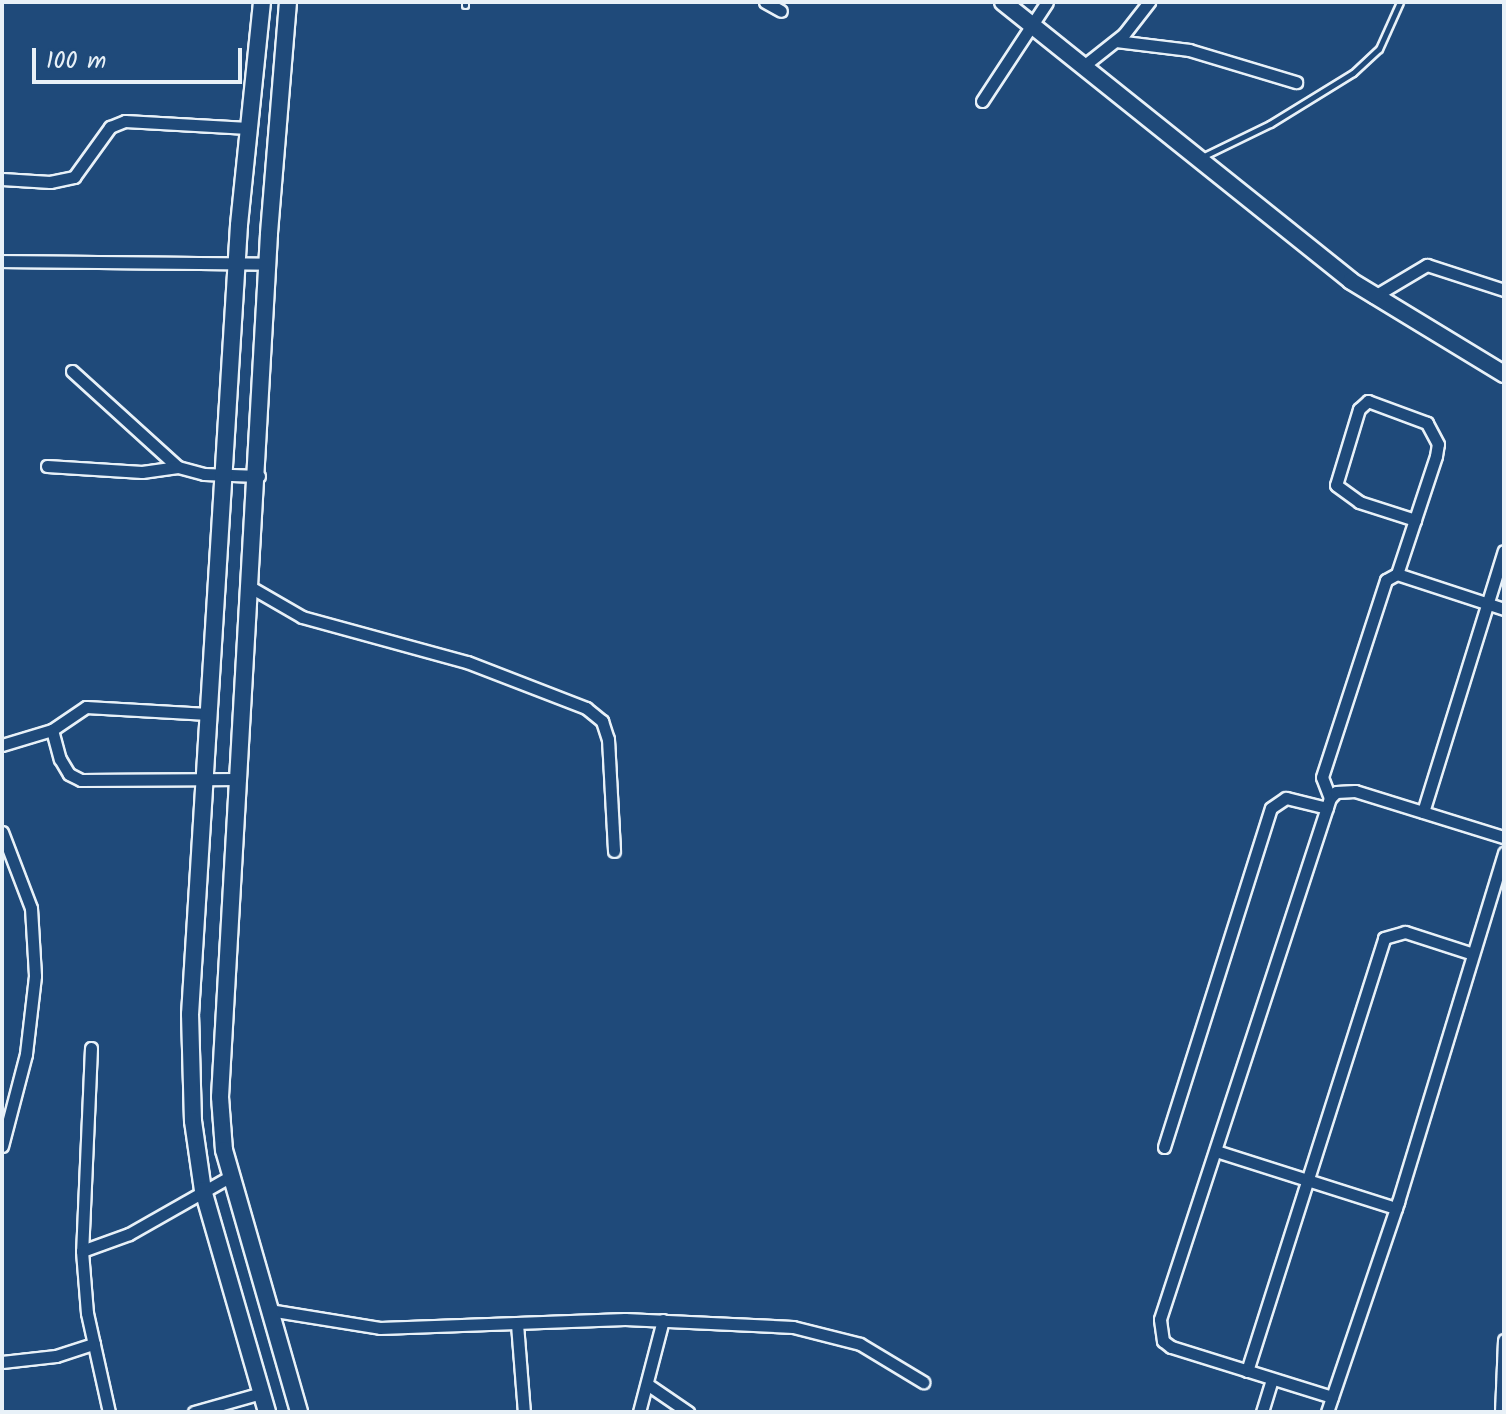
<!DOCTYPE html>
<style>
body{margin:0}
#map{position:relative;width:1506px;height:1414px;overflow:hidden;background:#1f4a7a;font-family:Kalam,sans-serif}
div>[style]{position:absolute}
.roads{filter:drop-shadow(2px 0 #e8f1f8) drop-shadow(-2px 0 #e8f1f8) drop-shadow(0 2px #e8f1f8) drop-shadow(0 -2px #e8f1f8)}
.lane>*{height:5px;margin:-2.5px;padding:0 2.5px;transform-origin:2.5px;border-radius:2.5px;background:#1f4a7a}
.street>*{height:11px;margin:-5.5px;padding:0 5.5px;transform-origin:5.5px;border-radius:5.5px;background:#1f4a7a}
.secondary>*{height:16px;margin:-8px;padding:0 8px;transform-origin:8px;border-radius:8px;background:#1f4a7a}
span{translate:-50% -50%;white-space:nowrap;text-align:center;line-height:1.15;-webkit-text-stroke:6px #1f4a7a;paint-order:stroke}
.frame{position:absolute;inset:0;border:4px solid #e8f1f8;pointer-events:none}
.scale{position:absolute;left:32px;top:48px;width:210px;height:36px;box-sizing:border-box;border:4px solid #e8f1f8;border-top:0;padding-left:10px;font-size:24px;line-height:28px;white-space:nowrap;color:#e8f1f8;-webkit-text-stroke:6px #1f4a7a;paint-order:stroke}
</style>
<div id="map">
<div class="roads">
<div class="lane">
<i style="left:465px;top:5px;width:3px;rotate:-90deg"></i>
<i style="left:1202px;top:157px;width:76px;rotate:-25.9deg"></i>
<i style="left:1270px;top:124px;width:97px;rotate:-31.6deg"></i>
<i style="left:1353px;top:73px;width:35px;rotate:-43deg"></i>
<i style="left:1379px;top:49px;width:51px;rotate:-65.9deg"></i>
</div>
<div class="street">
<i style="left:765px;top:2px;width:18px;rotate:29deg"></i>
<i style="left:1116px;top:41px;width:74px;rotate:7deg"></i>
<i style="left:1189px;top:50px;width:112px;rotate:16.7deg"></i>
<i style="left:1086px;top:64px;width:48px;rotate:-38.3deg"></i>
<i style="left:1124px;top:34px;width:41px;rotate:-52deg"></i>
<i style="left:982px;top:101px;width:118px;rotate:-56.7deg"></i>
<i style="left:2px;top:179px;width:48px;rotate:3.6deg"></i>
<i style="left:50px;top:182px;width:25px;rotate:-12deg"></i>
<i style="left:74px;top:177px;width:62px;rotate:-54.2deg"></i>
<i style="left:110px;top:127px;width:16px;rotate:-22deg"></i>
<i style="left:125px;top:121px;width:123px;rotate:3.3deg"></i>
<i style="left:2px;top:261px;width:266px;rotate:0.6deg"></i>
<i style="left:1373px;top:297px;width:63px;rotate:-30.7deg"></i>
<i style="left:1427px;top:265px;width:81px;rotate:18deg"></i>
<i style="left:72px;top:371px;width:143px;rotate:42.2deg"></i>
<i style="left:178px;top:467px;width:27px;rotate:15deg"></i>
<i style="left:204px;top:474px;width:55px;rotate:2.1deg"></i>
<i style="left:47px;top:466px;width:95px;rotate:3.6deg"></i>
<i style="left:142px;top:472px;width:36px;rotate:-8deg"></i>
<i style="left:1397px;top:574px;width:124px;rotate:-71.7deg"></i>
<i style="left:1436px;top:456px;width:12px;rotate:-81deg"></i>
<i style="left:1438px;top:444px;width:24px;rotate:-118deg"></i>
<i style="left:1427px;top:423px;width:63px;rotate:-159.6deg"></i>
<i style="left:1368px;top:401px;width:12px;rotate:138deg"></i>
<i style="left:1359px;top:409px;width:79px;rotate:106.8deg"></i>
<i style="left:1336px;top:485px;width:29px;rotate:36deg"></i>
<i style="left:1359px;top:502px;width:59px;rotate:17.8deg"></i>
<i style="left:252px;top:588px;width:58px;rotate:30.1deg"></i>
<i style="left:302px;top:617px;width:171px;rotate:15.3deg"></i>
<i style="left:467px;top:662px;width:128px;rotate:21.1deg"></i>
<i style="left:586px;top:708px;width:21px;rotate:39deg"></i>
<i style="left:602px;top:721px;width:19px;rotate:72deg"></i>
<i style="left:608px;top:739px;width:112px;rotate:86.9deg"></i>
<i style="left:52px;top:730px;width:30px;rotate:75deg"></i>
<i style="left:60px;top:759px;width:17px;rotate:59deg"></i>
<i style="left:69px;top:774px;width:13px;rotate:27deg"></i>
<i style="left:81px;top:780px;width:159px;rotate:-0.4deg"></i>
<i style="left:2px;top:745px;width:52px;rotate:-16.7deg"></i>
<i style="left:52px;top:730px;width:41px;rotate:-34.1deg"></i>
<i style="left:86px;top:707px;width:122px;rotate:3.3deg"></i>
<i style="left:1330px;top:798px;width:22px;rotate:-111deg"></i>
<i style="left:1322px;top:777px;width:207px;rotate:-72deg"></i>
<i style="left:1386px;top:580px;width:13px;rotate:-29deg"></i>
<i style="left:1397px;top:574px;width:113px;rotate:18.1deg"></i>
<i style="left:1423px;top:812px;width:273px;rotate:-72.8deg"></i>
<i style="left:2px;top:832px;width:81px;rotate:69.1deg"></i>
<i style="left:31px;top:908px;width:68px;rotate:86.6deg"></i>
<i style="left:35px;top:976px;width:79px;rotate:96.6deg"></i>
<i style="left:26px;top:1054px;width:95px;rotate:104.6deg"></i>
<i style="left:91px;top:1048px;width:203px;rotate:92.5deg"></i>
<i style="left:82px;top:1251px;width:62px;rotate:85.4deg"></i>
<i style="left:87px;top:1313px;width:101px;rotate:77.5deg"></i>
<i style="left:1164px;top:1147px;width:355px;rotate:-72.5deg"></i>
<i style="left:1271px;top:808px;width:18px;rotate:-34deg"></i>
<i style="left:1286px;top:798px;width:42px;rotate:13.7deg"></i>
<i style="left:1216px;top:1151px;width:189px;rotate:17.6deg"></i>
<i style="left:82px;top:1251px;width:50px;rotate:-19.9deg"></i>
<i style="left:129px;top:1234px;width:117px;rotate:-29.6deg"></i>
<i style="left:269px;top:1310px;width:112px;rotate:9.2deg"></i>
<i style="left:380px;top:1328px;width:245px;rotate:-2.1deg"></i>
<i style="left:625px;top:1319px;width:168px;rotate:2.7deg"></i>
<i style="left:793px;top:1327px;width:69px;rotate:14.2deg"></i>
<i style="left:860px;top:1344px;width:74px;rotate:31.1deg"></i>
<i style="left:517px;top:1324px;width:88px;rotate:85.5deg"></i>
<i style="left:2px;top:1362px;width:54px;rotate:-6.3deg"></i>
<i style="left:56px;top:1356px;width:40px;rotate:-18deg"></i>
<i style="left:1247px;top:1371px;width:454px;rotate:-72.4deg"></i>
<i style="left:1384px;top:938px;width:22px;rotate:-16deg"></i>
<i style="left:1405px;top:932px;width:71px;rotate:17.9deg"></i>
<i style="left:647px;top:1384px;width:50px;rotate:34.3deg"></i>
<i style="left:1332px;top:1397px;width:169px;rotate:-162.7deg"></i>
<i style="left:1171px;top:1347px;width:10px;rotate:-143deg"></i>
<i style="left:1163px;top:1341px;width:22px;rotate:-98deg"></i>
<i style="left:1160px;top:1319px;width:548px;rotate:-71.93deg"></i>
<i style="left:1330px;top:798px;width:8px;rotate:-45deg"></i>
<i style="left:1336px;top:792px;width:19px;rotate:-3deg"></i>
<i style="left:1355px;top:791px;width:156px;rotate:17.2deg"></i>
<i style="left:194px;top:1412px;width:70px;rotate:-15.8deg"></i>
<i style="left:639px;top:1412px;width:95px;rotate:-75.4deg"></i>
<i style="left:1262px;top:1412px;width:34px;rotate:-73deg"></i>
<i style="left:1327px;top:1412px;width:222px;rotate:-71.3deg"></i>
<i style="left:1398px;top:1202px;width:365px;rotate:-73.1deg"></i>
<i style="left:1501px;top:1412px;width:72px;rotate:-87.6deg"></i>
</div>
<div class="secondary">
<i style="left:262px;top:2px;width:224px;rotate:95.9deg"></i>
<i style="left:239px;top:225px;width:791px;rotate:93.55deg"></i>
<i style="left:190px;top:1014px;width:107px;rotate:88.4deg"></i>
<i style="left:193px;top:1121px;width:70px;rotate:81.8deg"></i>
<i style="left:203px;top:1190px;width:231px;rotate:73.9deg"></i>
<i style="left:288px;top:2px;width:233px;rotate:94.7deg"></i>
<i style="left:269px;top:234px;width:864px;rotate:93.25deg"></i>
<i style="left:220px;top:1097px;width:53px;rotate:85.7deg"></i>
<i style="left:224px;top:1150px;width:273px;rotate:74deg"></i>
<i style="left:1003px;top:2px;width:446px;rotate:38.7deg"></i>
<i style="left:1351px;top:281px;width:179px;rotate:31.3deg"></i>
</div>
</div>
<div class="frame"></div>
<div class="scale">100 m</div>
</div>
